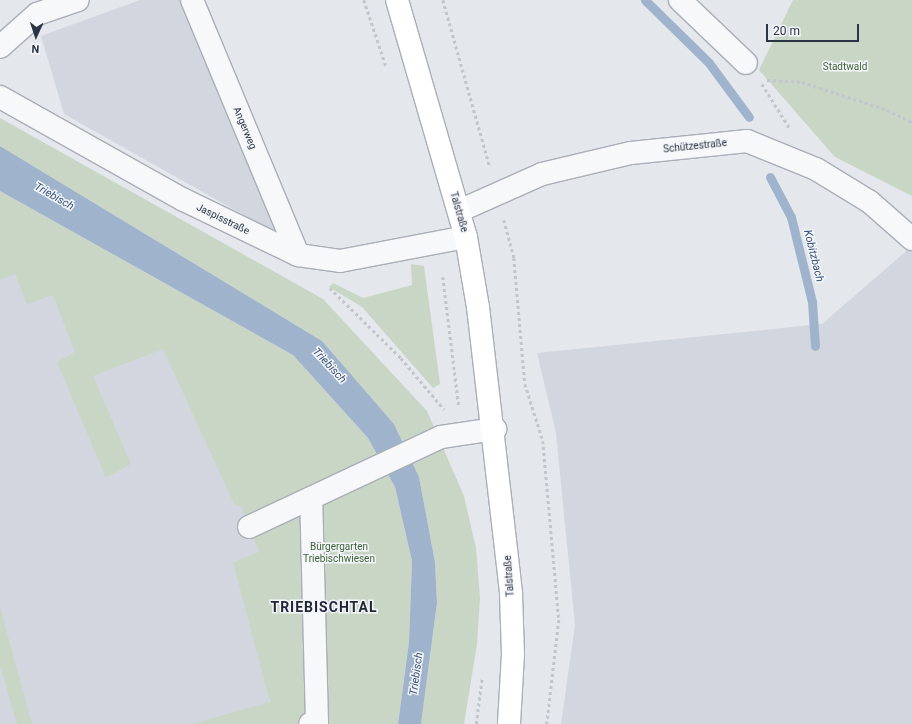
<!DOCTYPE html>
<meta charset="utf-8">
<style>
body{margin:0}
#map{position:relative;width:912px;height:724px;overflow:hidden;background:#e4e7ec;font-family:Roboto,sans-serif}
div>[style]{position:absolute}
.built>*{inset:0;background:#d2d6de}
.green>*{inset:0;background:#c9d6c5}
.water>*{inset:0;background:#9fb4cc}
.stream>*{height:9px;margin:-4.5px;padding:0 4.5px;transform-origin:4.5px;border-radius:4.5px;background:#9fb4cc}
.path>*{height:2.5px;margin-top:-1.25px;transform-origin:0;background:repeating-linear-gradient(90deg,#c2c5cb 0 3px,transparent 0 6px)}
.roads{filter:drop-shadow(1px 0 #a9aeb7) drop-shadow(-1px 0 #a9aeb7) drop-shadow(0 1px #a9aeb7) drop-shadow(0 -1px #a9aeb7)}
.minor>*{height:22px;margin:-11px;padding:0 11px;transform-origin:11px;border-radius:11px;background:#f7f8fa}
.major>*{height:22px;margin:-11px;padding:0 11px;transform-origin:11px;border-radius:11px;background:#fff}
span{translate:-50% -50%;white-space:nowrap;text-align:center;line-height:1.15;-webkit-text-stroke:3px #f4f6f9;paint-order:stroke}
.park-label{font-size:10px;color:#3f6138}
.street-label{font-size:10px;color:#2b3445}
.water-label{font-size:11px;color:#34527a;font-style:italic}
.district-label{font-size:14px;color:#1d2536;font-weight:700;letter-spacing:1px}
.north{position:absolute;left:16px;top:16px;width:40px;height:40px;-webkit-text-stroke:3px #f4f6f9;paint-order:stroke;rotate:183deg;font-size:11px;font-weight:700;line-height:16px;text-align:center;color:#2b3445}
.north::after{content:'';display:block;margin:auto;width:14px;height:18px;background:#2b3445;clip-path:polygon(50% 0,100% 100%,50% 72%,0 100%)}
.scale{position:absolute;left:766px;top:24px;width:93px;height:18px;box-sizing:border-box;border:2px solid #2b3445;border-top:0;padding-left:5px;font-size:12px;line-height:14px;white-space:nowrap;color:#2b3445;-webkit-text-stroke:3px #f4f6f9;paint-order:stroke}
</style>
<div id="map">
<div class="built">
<i style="clip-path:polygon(140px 0,184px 0,281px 236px,64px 114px,41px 36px)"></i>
<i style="clip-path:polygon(912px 246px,912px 724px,561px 724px,575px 625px,556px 433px,537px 353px,822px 324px)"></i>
<i style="clip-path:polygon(0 254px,180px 333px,259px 552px,271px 724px,0 724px)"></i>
</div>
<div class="green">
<i style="clip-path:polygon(793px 0,912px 0,912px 196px,835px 157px,759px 70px)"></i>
<i style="clip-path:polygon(0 118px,323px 299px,427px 411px,464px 496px,476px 548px,480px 598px,477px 644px,464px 724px,421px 724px,437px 603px,435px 562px,419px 477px,394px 424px,322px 341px,0 146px)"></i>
<i style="clip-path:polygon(0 191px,293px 355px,368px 438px,395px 487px,412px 561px,409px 642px,398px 724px,193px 724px,270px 702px,233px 562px,259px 552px,241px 506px,234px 504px,163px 349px,93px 376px,131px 464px,106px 478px,57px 362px,75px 352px,53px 295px,27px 304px,15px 274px,0 280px)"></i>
<i style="clip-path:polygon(411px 264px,424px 266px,440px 384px,433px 388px,362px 307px,329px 287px,333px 283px,363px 298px,412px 285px)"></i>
<i style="clip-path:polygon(0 607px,32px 724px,17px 724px,0 665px)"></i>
</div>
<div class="water">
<i style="clip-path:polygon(0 146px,322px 341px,394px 424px,419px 477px,435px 562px,437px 603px,421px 724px,398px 724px,409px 642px,412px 561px,395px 487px,368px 438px,293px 355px,0 191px)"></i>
</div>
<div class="stream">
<i style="left:645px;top:0;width:90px;rotate:44.5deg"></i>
<i style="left:709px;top:63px;width:67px;rotate:53.5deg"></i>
<i style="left:770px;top:177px;width:45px;rotate:62.3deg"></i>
<i style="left:791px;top:217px;width:88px;rotate:76.1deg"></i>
<i style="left:812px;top:302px;width:44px;rotate:86.1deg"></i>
</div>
<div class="path">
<i style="left:364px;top:0;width:70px;rotate:71.6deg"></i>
<i style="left:443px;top:0;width:173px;rotate:74.3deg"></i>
<i style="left:767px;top:80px;width:35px;rotate:3deg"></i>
<i style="left:802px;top:82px;width:89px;rotate:18.2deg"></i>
<i style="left:887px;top:110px;width:28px;rotate:26deg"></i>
<i style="left:762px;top:84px;width:51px;rotate:57.9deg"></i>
<i style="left:504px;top:220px;width:39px;rotate:75deg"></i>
<i style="left:514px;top:258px;width:126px;rotate:85deg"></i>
<i style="left:525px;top:384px;width:60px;rotate:72.5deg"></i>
<i style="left:543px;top:441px;width:180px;rotate:84.9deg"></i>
<i style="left:559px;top:620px;width:105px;rotate:96.6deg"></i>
<i style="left:443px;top:277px;width:131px;rotate:83deg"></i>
<i style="left:330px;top:288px;width:100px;rotate:44.6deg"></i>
<i style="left:401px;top:358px;width:67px;rotate:49.9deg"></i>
<i style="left:476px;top:724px;width:46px;rotate:-82.6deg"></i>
</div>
<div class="roads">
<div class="minor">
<i style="left:192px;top:0;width:276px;rotate:67.4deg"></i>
<i style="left:680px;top:0;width:91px;rotate:43.7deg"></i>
<i style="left:0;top:47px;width:50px;rotate:-41.7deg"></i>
<i style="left:37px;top:14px;width:43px;rotate:-18.9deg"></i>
<i style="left:0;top:97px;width:209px;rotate:29.3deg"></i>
<i style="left:182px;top:199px;width:129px;rotate:25.8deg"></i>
<i style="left:298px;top:255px;width:42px;rotate:8.1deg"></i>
<i style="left:340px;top:261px;width:128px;rotate:-10.8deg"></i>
<i style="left:459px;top:211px;width:91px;rotate:-24deg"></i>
<i style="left:542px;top:174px;width:91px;rotate:-13.3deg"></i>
<i style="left:631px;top:153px;width:117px;rotate:-5.9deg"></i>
<i style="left:747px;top:141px;width:74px;rotate:22.1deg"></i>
<i style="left:816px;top:169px;width:63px;rotate:31.4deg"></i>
<i style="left:870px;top:202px;width:56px;rotate:41.4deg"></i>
<i style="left:249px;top:527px;width:212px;rotate:-25.1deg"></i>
<i style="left:441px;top:437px;width:55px;rotate:-8.4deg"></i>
<i style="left:310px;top:724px;width:7px;rotate:-16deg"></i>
<i style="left:317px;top:722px;width:224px;rotate:-91.5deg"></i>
</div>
<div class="major">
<i style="left:397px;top:0;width:247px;rotate:73.8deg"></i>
<i style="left:466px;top:237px;width:71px;rotate:80.3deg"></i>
<i style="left:478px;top:307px;width:289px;rotate:83.4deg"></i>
<i style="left:511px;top:594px;width:60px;rotate:88.1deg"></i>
<i style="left:513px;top:654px;width:70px;rotate:93.3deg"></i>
</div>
</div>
<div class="park-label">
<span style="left:845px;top:67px">Stadtwald</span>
<span style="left:339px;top:552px">Bürgergarten<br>Triebischwiesen</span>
</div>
<div class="street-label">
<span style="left:245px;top:128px;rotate:67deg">Angerweg</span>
<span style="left:695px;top:146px;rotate:-6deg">Schützestraße</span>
<span style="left:459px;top:212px;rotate:74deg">Talstraße</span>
<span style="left:223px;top:219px;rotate:26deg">Jaspisstraße</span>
<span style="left:509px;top:576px;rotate:-94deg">Talstraße</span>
</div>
<div class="water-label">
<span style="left:54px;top:197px;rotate:30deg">Triebisch</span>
<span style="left:813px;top:256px;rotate:76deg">Kobitzbach</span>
<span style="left:329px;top:366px;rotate:47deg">Triebisch</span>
<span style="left:417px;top:674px;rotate:-82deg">Triebisch</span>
</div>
<div class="district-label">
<span style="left:324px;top:607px">TRIEBISCHTAL</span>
</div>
<div class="north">N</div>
<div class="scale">20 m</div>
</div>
